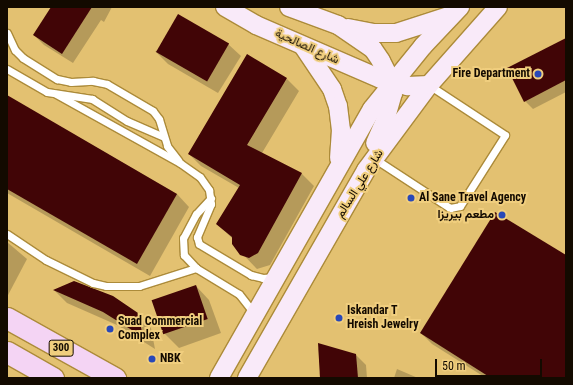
<!DOCTYPE html>
<meta charset="utf-8">
<style>
body{margin:0}
#map{position:relative;width:573px;height:385px;overflow:hidden;background:#e3c171;font-family:"Roboto Condensed",Vazirmatn,sans-serif}
div>[style]{position:absolute}
.shadow>*{inset:0;background:#0003}
.building>*{inset:0;background:#410506;transform-origin:0 0}
.roads{filter:drop-shadow(1px 0 #ac8b3a) drop-shadow(-1px 0 #ac8b3a) drop-shadow(0 1px #ac8b3a) drop-shadow(0 -1px #ac8b3a)}
.lane>*{height:7px;margin:-3.5px;padding:0 3.5px;transform-origin:3.5px;border-radius:3.5px;background:#fff}
.secondary>*{height:18px;margin:-9px;padding:0 9px;transform-origin:9px;border-radius:9px;background:#f9eaf9}
.primary>*{height:21px;margin:-10.5px;padding:0 10.5px;transform-origin:10.5px;border-radius:10.5px;background:#f4d4f4}
.dots>*{width:11px;height:11px;translate:-50% -50%;box-sizing:border-box;border:2px solid #f0ce7e;border-radius:50%}
span{translate:-50% -50%;white-space:nowrap;text-align:center;line-height:1.15;-webkit-text-stroke:4px #f0ce7e;paint-order:stroke}
.shield-label span{padding:1px 3px;background:#f0ce7e;border:1px solid;border-radius:3px;-webkit-text-stroke-width:0}
.shield-label{font-size:11px;color:#130a00;font-weight:700}
.street-label{font-size:12px;color:#130a00}
.poi-label{font-size:12px;color:#130a00;font-weight:700}
.right{translate:-100% -50%;text-align:right}
.left{translate:0 -50%;text-align:left}
.frame{position:absolute;inset:0;border:8px solid #130a00;pointer-events:none}
.scale{position:absolute;left:435px;top:359px;width:107px;height:18px;box-sizing:border-box;border:2px solid #130a00;border-top:0;padding-left:5px;font-size:12px;line-height:14px;white-space:nowrap;color:#130a00;-webkit-text-stroke:3px #f0ce7e;paint-order:stroke}
</style>
<div id="map">
<div class="shadow">
<i style="clip-path:polygon(52px 7px,112px 7px,104px 22px,101px 20px,73px 63px,44px 45px,34px 35px)"></i>
<i style="clip-path:polygon(566px 39px,566px 92px,533px 109px,525px 101px)"></i>
<i style="clip-path:polygon(228px 44px,241px 56px,218px 93px,168px 64px,155px 51px)"></i>
<i style="clip-path:polygon(287px 79px,299px 91px,262px 153px,302px 174px,314px 186px,270px 265px,257px 269px,233px 244px,233px 239px,217px 224px,239px 188px,201px 166px,189px 154px)"></i>
<i style="clip-path:polygon(7px 96px,177px 194px,189px 207px,150px 276px,7px 193px)"></i>
<i style="clip-path:polygon(7px 242px,27px 259px,7px 297px)"></i>
<i style="clip-path:polygon(566px 256px,566px 378px,486px 378px,432px 344px,421px 333px)"></i>
<i style="clip-path:polygon(196px 286px,209px 300px,221px 333px,179px 348px,165px 334px)"></i>
<i style="clip-path:polygon(54px 290px,137px 314px,151px 328px,155px 349px,117px 325px,67px 303px)"></i>
<i style="clip-path:polygon(356px 355px,366px 365px,367px 378px,321px 378px)"></i>
<i style="clip-path:polygon(397px 369px,418px 378px,394px 378px)"></i>
</div>
<div class="building">
<i style="clip-path:polygon(51px 7px,92px 7px,62px 54px,33px 35px)"></i>
<i style="left:178px;top:14px;width:59px;height:44px;rotate:30deg"></i>
<i style="clip-path:polygon(566px 38px,566px 80px,524px 102px,507px 68px)"></i>
<i style="clip-path:polygon(247px 54px,287px 78px,247px 145px,302px 173px,258px 253px,249px 258px,240px 255px,232px 244px,232px 237px,216px 224px,240px 185px,188px 154px)"></i>
<i style="clip-path:polygon(7px 95px,177px 194px,137px 264px,7px 189px)"></i>
<i style="clip-path:polygon(495px 212px,566px 255px,566px 378px,491px 378px,420px 333px)"></i>
<i style="clip-path:polygon(74px 281px,113px 296px,138px 313px,143px 337px,103px 312px,53px 290px)"></i>
<i style="left:196px;top:285px;width:36px;height:47px;rotate:71deg"></i>
<i style="clip-path:polygon(318px 343px,356px 354px,358px 378px,320px 378px)"></i>
</div>
<div class="roads">
<div class="lane">
<i style="left:7px;top:33px;width:19px;rotate:65deg"></i>
<i style="left:15px;top:50px;width:11px;rotate:45deg"></i>
<i style="left:23px;top:58px;width:40px;rotate:32deg"></i>
<i style="left:57px;top:79px;width:14px;rotate:12deg"></i>
<i style="left:71px;top:82px;width:22px;rotate:-3deg"></i>
<i style="left:93px;top:81px;width:14px;rotate:12deg"></i>
<i style="left:107px;top:84px;width:53px;rotate:30.4deg"></i>
<i style="left:153px;top:111px;width:10px;rotate:53deg"></i>
<i style="left:159px;top:119px;width:28px;rotate:73deg"></i>
<i style="left:167px;top:146px;width:18px;rotate:52deg"></i>
<i style="left:7px;top:69px;width:46px;rotate:29.9deg"></i>
<i style="left:47px;top:92px;width:46px;rotate:8.8deg"></i>
<i style="left:92px;top:99px;width:41px;rotate:32.2deg"></i>
<i style="left:127px;top:121px;width:40px;rotate:23.4deg"></i>
<i style="left:56px;top:94px;width:142px;rotate:29.1deg"></i>
<i style="left:180px;top:163px;width:24px;rotate:35deg"></i>
<i style="left:200px;top:177px;width:16px;rotate:55deg"></i>
<i style="left:209px;top:190px;width:14px;rotate:82deg"></i>
<i style="left:211px;top:204px;width:36px;rotate:113deg"></i>
<i style="left:197px;top:237px;width:7px;rotate:74deg"></i>
<i style="left:199px;top:244px;width:61px;rotate:30.8deg"></i>
<i style="left:251px;top:275px;width:12px;rotate:14deg"></i>
<i style="left:263px;top:278px;width:12px;rotate:-5deg"></i>
<i style="left:375px;top:159px;width:90px;rotate:33.2deg"></i>
<i style="left:450px;top:208px;width:10px;rotate:-11deg"></i>
<i style="left:460px;top:206px;width:84px;rotate:-57.6deg"></i>
<i style="left:505px;top:135px;width:91px;rotate:-146.7deg"></i>
<i style="left:211px;top:198px;width:22px;rotate:133deg"></i>
<i style="left:196px;top:214px;width:27px;rotate:118deg"></i>
<i style="left:183px;top:238px;width:17px;rotate:87deg"></i>
<i style="left:184px;top:255px;width:18px;rotate:47deg"></i>
<i style="left:196px;top:268px;width:50px;rotate:31.2deg"></i>
<i style="left:239px;top:294px;width:24px;rotate:52deg"></i>
<i style="left:7px;top:234px;width:47px;rotate:33.7deg"></i>
<i style="left:46px;top:260px;width:52px;rotate:26.1deg"></i>
<i style="left:93px;top:283px;width:13px;rotate:13deg"></i>
<i style="left:106px;top:286px;width:33px"></i>
<i style="left:139px;top:286px;width:60px;rotate:-17.5deg"></i>
</div>
<div class="secondary">
<i style="left:225px;top:7px;width:36px;rotate:30deg"></i>
<i style="left:256px;top:25px;width:136px;rotate:23.4deg"></i>
<i style="left:381px;top:79px;width:28px;rotate:15deg"></i>
<i style="left:408px;top:86px;width:21px;rotate:-3deg"></i>
<i style="left:289px;top:7px;width:52px;rotate:20.2deg"></i>
<i style="left:338px;top:25px;width:42px;rotate:34.4deg"></i>
<i style="left:373px;top:49px;width:14px;rotate:56deg"></i>
<i style="left:381px;top:61px;width:25px;rotate:63deg"></i>
<i style="left:392px;top:83px;width:10px;rotate:84deg"></i>
<i style="left:393px;top:93px;width:29px;rotate:106deg"></i>
<i style="left:385px;top:121px;width:24px;rotate:114deg"></i>
<i style="left:348px;top:28px;width:25px;rotate:11deg"></i>
<i style="left:373px;top:33px;width:23px"></i>
<i style="left:396px;top:33px;width:56px;rotate:-17.8deg"></i>
<i style="left:303px;top:46px;width:52px;rotate:56deg"></i>
<i style="left:332px;top:89px;width:18px;rotate:71deg"></i>
<i style="left:338px;top:106px;width:24px;rotate:83deg"></i>
<i style="left:341px;top:130px;width:28px;rotate:94deg"></i>
<i style="left:219px;top:378px;width:309px;rotate:-60.4deg"></i>
<i style="left:372px;top:109px;width:81px;rotate:-51deg"></i>
<i style="left:423px;top:46px;width:54px;rotate:-46.5deg"></i>
<i style="left:247px;top:378px;width:240px;rotate:-60.2deg"></i>
<i style="left:366px;top:170px;width:106px;rotate:-53.5deg"></i>
<i style="left:429px;top:85px;width:104px;rotate:-48.5deg"></i>
</div>
<div class="primary">
<i style="left:7px;top:318px;width:124px;rotate:29.1deg"></i>
<i style="left:7px;top:352px;width:53px;rotate:29.5deg"></i>
</div>
</div>
<div class="dots">
<i style="left:538px;top:74px;background:#2848b8"></i>
<i style="left:411px;top:198px;background:#2848b8"></i>
<i style="left:502px;top:215px;background:#2848b8"></i>
<i style="left:339px;top:318px;background:#2848b8"></i>
<i style="left:110px;top:329px;background:#2848b8"></i>
<i style="left:152px;top:359px;background:#2848b8"></i>
</div>
<div class="shield-label">
<span style="left:61px;top:348px">300</span>
</div>
<div class="street-label">
<span style="left:307px;top:47px;rotate:24deg">شارع الصالحية</span>
<span style="left:360px;top:184px;rotate:-58deg">شارع علي السالم</span>
</div>
<div class="poi-label">
<span class="right" style="left:530px;top:74px">Fire Department</span>
<span class="left" style="left:419px;top:198px">Al Sane Travel Agency</span>
<span class="right" style="left:494px;top:215px">مطعم بيريزا</span>
<span class="left" style="left:347px;top:318px">Iskandar T<br>Hreish Jewelry</span>
<span class="left" style="left:118px;top:329px">Suad Commercial<br>Complex</span>
<span class="left" style="left:160px;top:359px">NBK</span>
</div>
<div class="frame"></div>
<div class="scale">50 m</div>
</div>
